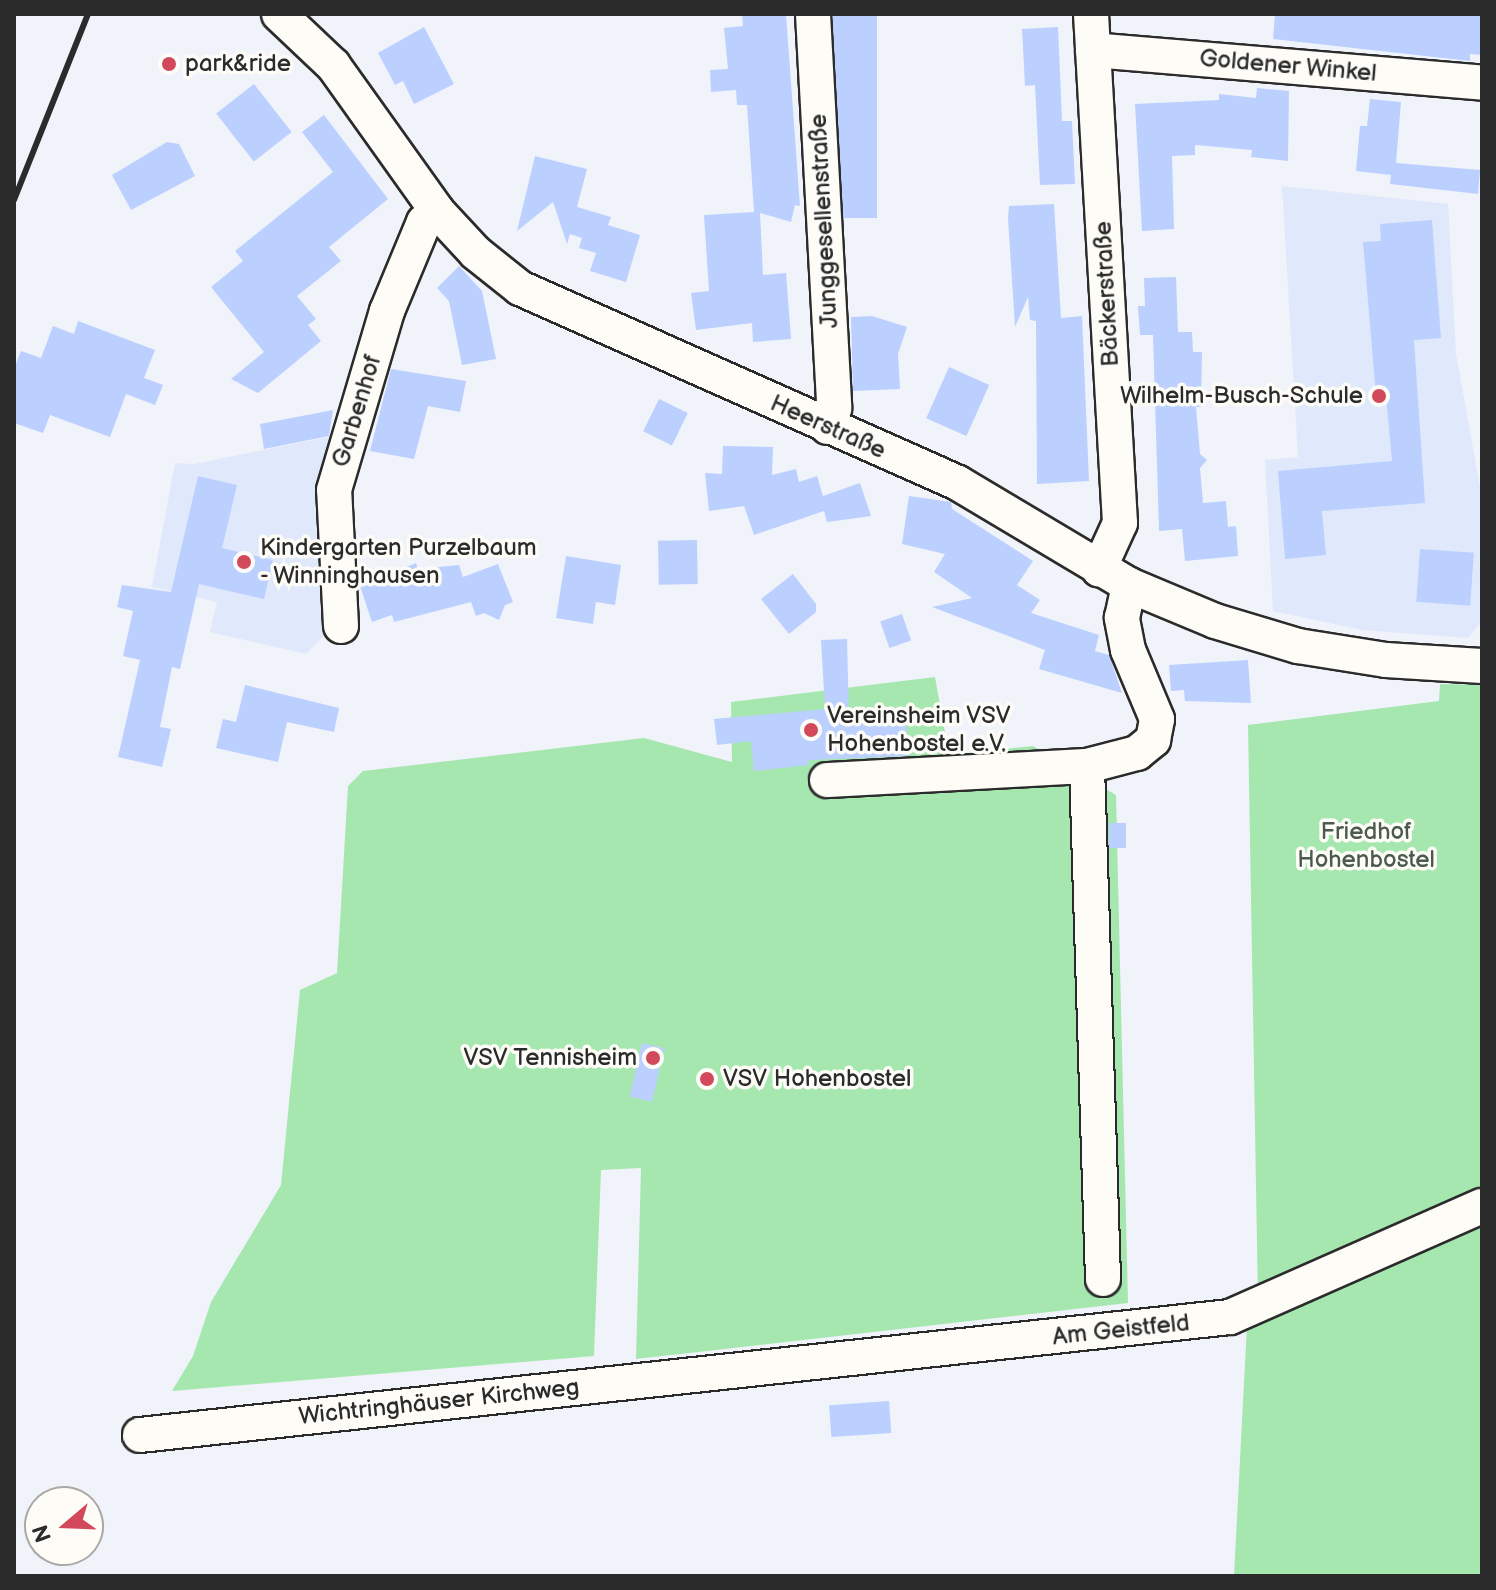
<!DOCTYPE html>
<meta charset="utf-8">
<style>
body{margin:0}
#map{position:relative;width:1496px;height:1590px;overflow:hidden;background:#f0f3f9;font-family:"Balsamiq Sans",sans-serif}
div>[style]{position:absolute}
.built>*{inset:0;background:#e0e8fb}
.green>*{inset:0;background:#a6e7b0}
.building>*{inset:0;background:#bbd0ff;transform-origin:0 0}
.roads{filter:drop-shadow(2px 0 #2b2b2b) drop-shadow(-2px 0 #2b2b2b) drop-shadow(0 2px #2b2b2b) drop-shadow(0 -2px #2b2b2b)}
.minor>*{height:34px;margin:-17px;padding:0 17px;transform-origin:17px;border-radius:17px;background:#fdfcf7}
.rail>*{height:6px;margin:-3px;padding:0 3px;transform-origin:3px;border-radius:3px;background:#2b2b2b}
.dots>*{width:22px;height:22px;translate:-50% -50%;box-sizing:border-box;border:4px solid #fdfcf7;border-radius:50%}
span{translate:-50% -50%;white-space:nowrap;text-align:center;line-height:1.15;-webkit-text-stroke:7px #fdfcf7;paint-order:stroke}
.poi-label{font-size:24px;color:#2b2b2b}
.left{translate:0 -50%;text-align:left}
.right{translate:-100% -50%;text-align:right}
.street-label{font-size:24px;color:#2b2b2b}
.park-label{font-size:24px;color:#4a5a4c}
.frame{position:absolute;inset:0;border:16px solid #2b2b2b;pointer-events:none}
.north{position:absolute;left:24px;top:1486px;width:80px;height:80px;box-sizing:border-box;background:#fdfcf7;border:2px solid #a9a8a5;border-radius:50%;rotate:251deg;font-size:22px;font-weight:700;line-height:32px;text-align:center;color:#2b2b2b}
.north::after{content:'';display:block;margin:auto;width:28px;height:36px;background:#d1495b;clip-path:polygon(50% 0,100% 100%,50% 72%,0 100%)}
</style>
<div id="map">
<div class="built">
<i style="clip-path:polygon(1282px 186px,1448px 204px,1456px 354px,1482px 498px,1482px 621px,1468px 638px,1362px 630px,1273px 611px,1265px 460px,1298px 457px)"></i>
<i style="clip-path:polygon(333px 436px,334px 625px,306px 654px,210px 632px,217px 602px,152px 587px,175px 463px,194px 464px)"></i>
</div>
<div class="green">
<i style="clip-path:polygon(935px 677px,949px 755px,1033px 746px,1116px 795px,1128px 1303px,636px 1359px,641px 1168px,601px 1170px,594px 1356px,172px 1391px,193px 1356px,211px 1302px,281px 1185px,300px 990px,337px 973px,348px 786px,363px 771px,644px 738px,732px 762px,731px 702px)"></i>
<i style="clip-path:polygon(1440px 684px,1482px 685px,1482px 1199px,1258px 1300px,1248px 725px,1439px 701px)"></i>
<i style="clip-path:polygon(1482px 1219px,1482px 1576px,1234px 1576px,1247px 1325px)"></i>
</div>
<div class="building">
<i style="clip-path:polygon(742px 14px,786px 14px,800px 206px,795px 205px,791px 222px,760px 213px,763px 275px,786px 273px,791px 339px,753px 342px,752px 323px,696px 330px,691px 293px,709px 291px,704px 215px,754px 212px,747px 105px,737px 105px,736px 90px,711px 92px,710px 70px,728px 69px,724px 28px,743px 26px)"></i>
<i style="left:833px;top:14px;width:44px;height:204px"></i>
<i style="clip-path:polygon(1275px 14px,1482px 15px,1482px 55px,1470px 54px,1470px 61px,1273px 39px)"></i>
<i style="clip-path:polygon(424px 27px,454px 84px,414px 104px,403px 81px,395px 85px,378px 53px)"></i>
<i style="clip-path:polygon(1058px 27px,1062px 121px,1072px 121px,1075px 184px,1040px 185px,1035px 85px,1025px 86px,1022px 29px)"></i>
<i style="left:254px;top:84px;width:61px;height:48px;rotate:52deg"></i>
<i style="clip-path:polygon(1257px 88px,1289px 91px,1288px 161px,1251px 157px,1252px 150px,1195px 145px,1195px 155px,1172px 156px,1174px 229px,1142px 231px,1135px 104px,1219px 100px,1219px 94px,1256px 98px)"></i>
<i style="clip-path:polygon(1370px 99px,1401px 102px,1396px 163px,1480px 170px,1478px 194px,1390px 184px,1391px 175px,1356px 171px,1360px 126px,1367px 126px)"></i>
<i style="clip-path:polygon(324px 115px,388px 199px,329px 247px,341px 261px,297px 296px,316px 319px,308px 325px,321px 341px,258px 393px,231px 379px,264px 352px,211px 287px,243px 261px,235px 251px,333px 172px,302px 132px)"></i>
<i style="clip-path:polygon(167px 142px,179px 144px,195px 176px,131px 210px,112px 175px)"></i>
<i style="clip-path:polygon(535px 156px,587px 169px,577px 207px,611px 217px,608px 225px,640px 235px,626px 282px,590px 271px,596px 253px,579px 248px,582px 238px,570px 234px,567px 244px,553px 202px,517px 231px)"></i>
<i style="clip-path:polygon(1054px 204px,1061px 318px,1082px 316px,1089px 481px,1037px 484px,1036px 321px,1030px 320px,1028px 297px,1015px 327px,1008px 218px,1009px 206px)"></i>
<i style="clip-path:polygon(1432px 220px,1441px 338px,1414px 340px,1425px 503px,1322px 511px,1326px 555px,1285px 559px,1278px 471px,1392px 461px,1386px 395px,1376px 396px,1363px 242px,1381px 241px,1380px 224px)"></i>
<i style="clip-path:polygon(459px 266px,482px 291px,496px 359px,462px 365px,449px 301px,437px 288px)"></i>
<i style="clip-path:polygon(1176px 277px,1178px 332px,1192px 332px,1193px 352px,1202px 352px,1201px 407px,1196px 407px,1200px 454px,1207px 460px,1200px 468px,1203px 503px,1226px 501px,1228px 527px,1236px 526px,1238px 556px,1185px 561px,1182px 529px,1159px 531px,1153px 335px,1140px 335px,1138px 306px,1145px 306px,1144px 278px)"></i>
<i style="clip-path:polygon(872px 316px,907px 327px,898px 354px,900px 389px,853px 391px,851px 317px)"></i>
<i style="clip-path:polygon(78px 321px,155px 350px,144px 378px,163px 385px,155px 405px,126px 394px,110px 437px,50px 415px,43px 433px,14px 423px,14px 369px,21px 351px,41px 358px,53px 326px,74px 334px)"></i>
<i style="left:949px;top:367px;width:44px;height:56px;rotate:24deg"></i>
<i style="clip-path:polygon(391px 369px,466px 381px,460px 412px,428px 406px,414px 459px,370px 451px)"></i>
<i style="left:659px;top:399px;width:32px;height:36px;rotate:26deg"></i>
<i style="clip-path:polygon(333px 410px,329px 436px,264px 449px,260px 424px)"></i>
<i style="clip-path:polygon(723px 446px,773px 447px,772px 475px,796px 469px,799px 482px,817px 476px,823px 496px,860px 483px,871px 516px,827px 522px,824px 511px,754px 535px,744px 506px,709px 511px,705px 473px,722px 474px)"></i>
<i style="clip-path:polygon(198px 476px,237px 485px,222px 548px,273px 560px,264px 599px,199px 584px,180px 669px,172px 667px,160px 727px,171px 729px,162px 767px,118px 757px,140px 660px,123px 656px,133px 611px,117px 607px,122px 585px,171px 592px)"></i>
<i style="clip-path:polygon(909px 496px,951px 502px,952px 509px,1033px 561px,1017px 585px,1040px 600px,1031px 613px,1099px 635px,1095px 651px,1109px 655px,1122px 693px,1039px 669px,1045px 650px,932px 607px,972px 598px,934px 572px,945px 554px,902px 544px)"></i>
<i style="left:697px;top:540px;width:44px;height:39px;rotate:89deg"></i>
<i style="left:1420px;top:549px;width:54px;height:53px;rotate:4deg"></i>
<i style="clip-path:polygon(566px 556px,621px 565px,615px 605px,596px 602px,593px 624px,556px 618px)"></i>
<i style="clip-path:polygon(416px 563px,418px 569px,459px 565px,463px 577px,498px 564px,513px 602px,505px 605px,499px 620px,484px 613px,476px 616px,471px 602px,394px 622px,392px 615px,372px 622px,360px 586px)"></i>
<i style="clip-path:polygon(793px 574px,816px 604px,816px 612px,789px 634px,761px 599px)"></i>
<i style="left:902px;top:614px;width:28px;height:23px;rotate:71deg"></i>
<i style="clip-path:polygon(847px 639px,849px 718px,905px 711px,909px 756px,808px 760px,809px 765px,754px 771px,751px 741px,717px 745px,714px 719px,825px 709px,821px 640px)"></i>
<i style="clip-path:polygon(1248px 660px,1251px 703px,1185px 701px,1184px 690px,1171px 691px,1169px 665px)"></i>
<i style="clip-path:polygon(245px 685px,339px 708px,334px 732px,287px 722px,278px 762px,216px 748px,223px 719px,236px 722px)"></i>
<i style="left:1126px;top:823px;width:25px;height:17px;rotate:90deg"></i>
<i style="left:642px;top:1043px;width:23px;height:55px;rotate:13deg"></i>
<i style="left:889px;top:1401px;width:32px;height:60px;rotate:86deg"></i>
</div>
<div class="roads">
<div class="minor">
<i style="left:279px;top:14px;width:74px;rotate:43.4deg"></i>
<i style="left:333px;top:65px;width:179px;rotate:54.5deg"></i>
<i style="left:437px;top:211px;width:57px;rotate:47.1deg"></i>
<i style="left:476px;top:253px;width:56px;rotate:38.5deg"></i>
<i style="left:520px;top:288px;width:479px;rotate:24deg"></i>
<i style="left:958px;top:483px;width:199px;rotate:30.8deg"></i>
<i style="left:1129px;top:585px;width:93px;rotate:22.7deg"></i>
<i style="left:1215px;top:621px;width:87px;rotate:16.8deg"></i>
<i style="left:1298px;top:646px;width:89px;rotate:9deg"></i>
<i style="left:1386px;top:660px;width:96px;rotate:3.6deg"></i>
<i style="left:813px;top:14px;width:395px;rotate:86.9deg"></i>
<i style="left:834px;top:408px;width:20px;rotate:108deg"></i>
<i style="left:1091px;top:14px;width:510px;rotate:86.74deg"></i>
<i style="left:1120px;top:523px;width:51px;rotate:114.5deg"></i>
<i style="left:1093px;top:50px;width:390px;rotate:4.8deg"></i>
<i style="left:341px;top:626px;width:136px;rotate:-92.9deg"></i>
<i style="left:334px;top:490px;width:187px;rotate:-73.5deg"></i>
<i style="left:387px;top:311px;width:96px;rotate:-67.4deg"></i>
<i style="left:424px;top:222px;width:17px;rotate:-40deg"></i>
<i style="left:827px;top:780px;width:260px;rotate:-3.1deg"></i>
<i style="left:1103px;top:1279px;width:513px;rotate:-91.79deg"></i>
<i style="left:1087px;top:766px;width:52px;rotate:-14.6deg"></i>
<i style="left:1137px;top:753px;width:21px;rotate:-39deg"></i>
<i style="left:1153px;top:740px;width:21px;rotate:-79deg"></i>
<i style="left:1157px;top:719px;width:75px;rotate:-112.8deg"></i>
<i style="left:1128px;top:650px;width:33px;rotate:-101deg"></i>
<i style="left:1122px;top:618px;width:34px;rotate:-78deg"></i>
<i style="left:140px;top:1435px;width:1096px;rotate:-6.18deg"></i>
<i style="left:1230px;top:1317px;width:275px;rotate:-23.8deg"></i>
</div>
</div>
<div class="rail">
<i style="left:14px;top:200px;width:200px;rotate:-68.3deg"></i>
</div>
<div class="dots">
<i style="left:169px;top:64px;background:#d1495b"></i>
<i style="left:1379px;top:396px;background:#d1495b"></i>
<i style="left:244px;top:562px;background:#d1495b"></i>
<i style="left:811px;top:730px;background:#d1495b"></i>
<i style="left:653px;top:1058px;background:#d1495b"></i>
<i style="left:707px;top:1079px;background:#d1495b"></i>
</div>
<div class="poi-label">
<span class="left" style="left:185px;top:64px">park&amp;ride</span>
<span class="right" style="left:1363px;top:396px">Wilhelm-Busch-Schule</span>
<span class="left" style="left:260px;top:562px">Kindergarten Purzelbaum<br>- Winninghausen</span>
<span class="left" style="left:827px;top:730px">Vereinsheim VSV<br>Hohenbostel e.V.</span>
<span class="right" style="left:637px;top:1058px">VSV Tennisheim</span>
<span class="left" style="left:723px;top:1079px">VSV Hohenbostel</span>
</div>
<div class="street-label">
<span style="left:1288px;top:66px;rotate:5deg">Goldener Winkel</span>
<span style="left:824px;top:221px;rotate:-93deg">Junggesellenstraße</span>
<span style="left:1107px;top:294px;rotate:-93deg">Bäckerstraße</span>
<span style="left:357px;top:411px;rotate:-73deg">Garbenhof</span>
<span style="left:828px;top:427px;rotate:24deg">Heerstraße</span>
<span style="left:1121px;top:1330px;rotate:-6deg">Am Geistfeld</span>
<span style="left:439px;top:1402px;rotate:-6deg">Wichtringhäuser Kirchweg</span>
</div>
<div class="park-label">
<span style="left:1366px;top:846px">Friedhof<br>Hohenbostel</span>
</div>
<div class="frame"></div>
<div class="north">N</div>
</div>
